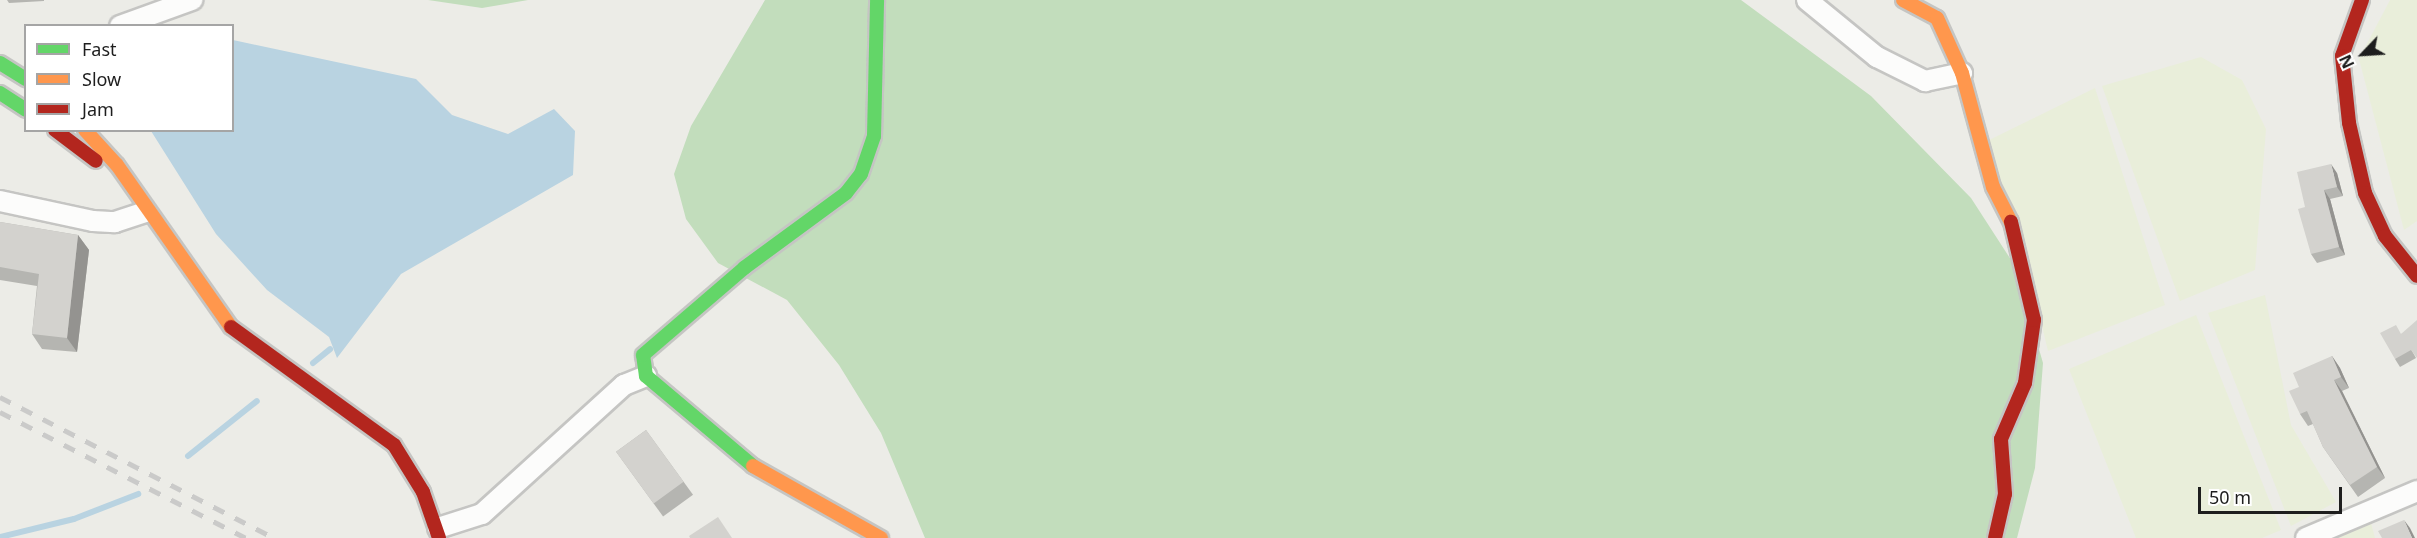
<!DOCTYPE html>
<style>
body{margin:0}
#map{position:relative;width:2417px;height:538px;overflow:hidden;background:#ecece7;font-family:"Noto Sans",sans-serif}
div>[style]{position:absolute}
.farmland>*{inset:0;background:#e9eeda}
.forest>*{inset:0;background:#c2ddbc}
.water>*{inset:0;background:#b9d3e1}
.stream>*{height:6px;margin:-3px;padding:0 3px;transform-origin:3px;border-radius:3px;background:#b9d3e1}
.roads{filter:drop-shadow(2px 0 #c5c5c3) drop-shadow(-2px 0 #c5c5c3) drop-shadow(0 2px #c5c5c3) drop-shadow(0 -2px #c5c5c3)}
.street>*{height:20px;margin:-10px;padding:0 10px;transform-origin:10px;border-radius:10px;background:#fcfcfb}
.fast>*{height:14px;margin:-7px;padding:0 7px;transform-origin:7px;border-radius:7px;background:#63d668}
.slow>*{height:14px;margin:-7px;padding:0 7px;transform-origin:7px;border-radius:7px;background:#ff974d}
.jam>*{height:14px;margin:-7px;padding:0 7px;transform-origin:7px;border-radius:7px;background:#b3261e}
.rail>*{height:4.5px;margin-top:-2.25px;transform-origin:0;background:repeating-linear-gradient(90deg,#cacac9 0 12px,transparent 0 24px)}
.wall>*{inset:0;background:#b5b5b1;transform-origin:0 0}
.shaded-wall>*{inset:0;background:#949390}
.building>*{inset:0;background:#d3d2ce;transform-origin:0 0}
span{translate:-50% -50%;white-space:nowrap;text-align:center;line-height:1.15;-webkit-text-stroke:4.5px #fff;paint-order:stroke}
.legend{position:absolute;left:24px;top:24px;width:210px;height:108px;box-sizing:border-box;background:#fff;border:2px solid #a5a5a5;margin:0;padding:8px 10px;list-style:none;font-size:18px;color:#1e1e1e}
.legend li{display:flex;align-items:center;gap:12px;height:30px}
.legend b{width:30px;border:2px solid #a5a5a5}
.north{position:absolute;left:2333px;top:24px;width:60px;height:60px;-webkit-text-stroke:4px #fff;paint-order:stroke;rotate:245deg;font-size:16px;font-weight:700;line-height:24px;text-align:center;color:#1e1e1e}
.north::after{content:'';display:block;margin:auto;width:21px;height:27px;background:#1e1e1e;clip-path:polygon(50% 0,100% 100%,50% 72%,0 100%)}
.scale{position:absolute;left:2198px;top:487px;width:144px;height:27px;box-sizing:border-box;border:3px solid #1e1e1e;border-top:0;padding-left:8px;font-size:18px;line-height:21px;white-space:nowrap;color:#1e1e1e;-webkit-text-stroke:4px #fff;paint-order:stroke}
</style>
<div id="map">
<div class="farmland">
<i style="clip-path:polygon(2390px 0,2417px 0,2417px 221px,2404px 230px,2359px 59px)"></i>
<i style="clip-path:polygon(2201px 57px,2242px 80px,2266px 129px,2255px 270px,2180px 301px,2102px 86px)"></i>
<i style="clip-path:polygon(2095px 88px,2165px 305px,2048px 351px,2016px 218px,1981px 144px)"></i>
<i style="clip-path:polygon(2265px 295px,2291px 425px,2336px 502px,2291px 526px,2208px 313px)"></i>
<i style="clip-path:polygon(2196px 315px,2281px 530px,2262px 538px,2136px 538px,2069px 369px)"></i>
<i style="clip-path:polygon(2370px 519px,2375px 538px,2330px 538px)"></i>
</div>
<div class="forest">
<i style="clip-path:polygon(428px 0,528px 0,482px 8px)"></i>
<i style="clip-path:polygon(765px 0,1741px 0,1871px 96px,1971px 198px,2015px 266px,2043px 363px,2035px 468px,2017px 538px,925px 538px,881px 433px,839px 365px,787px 300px,718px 263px,686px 219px,674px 174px,691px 126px)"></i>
</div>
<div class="water">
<i style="clip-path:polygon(233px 40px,416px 79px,452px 115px,508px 134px,554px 109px,575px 131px,573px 175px,401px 274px,337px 358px,329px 337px,267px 290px,216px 234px,151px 131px,232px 130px)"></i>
</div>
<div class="stream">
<i style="left:313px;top:363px;width:22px;rotate:-39deg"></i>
<i style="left:188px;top:456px;width:88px;rotate:-38.6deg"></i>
<i style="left:0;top:537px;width:76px;rotate:-13.7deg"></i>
<i style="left:74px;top:519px;width:69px;rotate:-21.3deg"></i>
</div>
<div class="roads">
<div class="street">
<i style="left:1807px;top:0;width:90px;rotate:39.2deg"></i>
<i style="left:1877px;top:57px;width:54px;rotate:26.6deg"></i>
<i style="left:1925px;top:81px;width:38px;rotate:-12deg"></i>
<i style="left:120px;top:26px;width:77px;rotate:-19.9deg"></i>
<i style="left:0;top:201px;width:95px;rotate:12.1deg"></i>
<i style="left:93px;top:221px;width:22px;rotate:3deg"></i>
<i style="left:115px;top:222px;width:32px;rotate:-18deg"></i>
<i style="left:438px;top:528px;width:46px;rotate:-17.7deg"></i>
<i style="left:482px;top:514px;width:192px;rotate:-42.3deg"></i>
<i style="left:624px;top:385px;width:24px;rotate:-22deg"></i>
<i style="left:2306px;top:538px;width:121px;rotate:-22.9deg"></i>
</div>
<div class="fast">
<i style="left:0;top:63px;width:31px;rotate:32deg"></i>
<i style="left:0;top:93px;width:31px;rotate:33deg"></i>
<i style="left:753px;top:466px;width:140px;rotate:-139.9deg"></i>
<i style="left:646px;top:376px;width:21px;rotate:-98deg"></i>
<i style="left:643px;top:355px;width:133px;rotate:-40.7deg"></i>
<i style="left:744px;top:268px;width:127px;rotate:-36.3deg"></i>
<i style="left:846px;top:193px;width:24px;rotate:-52deg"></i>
<i style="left:861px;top:174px;width:40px;rotate:-71.1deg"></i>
<i style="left:874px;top:136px;width:136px;rotate:-88.7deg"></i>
</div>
<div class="slow">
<i style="left:1903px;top:0;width:38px;rotate:28deg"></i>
<i style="left:1937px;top:18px;width:60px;rotate:65.6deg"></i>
<i style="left:1962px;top:73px;width:118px;rotate:74.8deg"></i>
<i style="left:1993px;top:187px;width:39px;rotate:63deg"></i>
<i style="left:85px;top:130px;width:47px;rotate:47.6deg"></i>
<i style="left:117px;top:165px;width:198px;rotate:54.9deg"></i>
<i style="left:753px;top:466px;width:147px;rotate:29.4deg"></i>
</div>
<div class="jam">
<i style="left:2362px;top:0;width:59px;rotate:109.7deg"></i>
<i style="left:2342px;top:56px;width:67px;rotate:84deg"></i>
<i style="left:2349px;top:123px;width:72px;rotate:77.1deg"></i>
<i style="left:2365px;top:193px;width:47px;rotate:65.1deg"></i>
<i style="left:2385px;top:236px;width:51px;rotate:51.3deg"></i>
<i style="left:55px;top:130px;width:51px;rotate:37.1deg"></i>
<i style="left:231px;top:327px;width:201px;rotate:35.9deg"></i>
<i style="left:394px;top:445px;width:55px;rotate:58.3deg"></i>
<i style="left:423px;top:492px;width:49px;rotate:70.8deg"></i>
<i style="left:1995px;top:538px;width:45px;rotate:-77.2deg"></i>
<i style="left:2005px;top:494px;width:55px;rotate:-94.2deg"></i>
<i style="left:2001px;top:439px;width:61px;rotate:-66.8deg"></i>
<i style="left:2025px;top:383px;width:64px;rotate:-81.9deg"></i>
<i style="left:2034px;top:320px;width:101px;rotate:-103.2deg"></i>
</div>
</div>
<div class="rail">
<i style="left:0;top:397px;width:308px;rotate:27.2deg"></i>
<i style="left:0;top:412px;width:276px;rotate:27.1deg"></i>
</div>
<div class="wall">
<i style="clip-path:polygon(7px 0,44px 0,44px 1px,9px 3px)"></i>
<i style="clip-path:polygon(2337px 173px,2343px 196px,2330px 199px,2345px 255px,2317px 263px,2311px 254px,2305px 207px)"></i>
<i style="clip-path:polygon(0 222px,78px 235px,89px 250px,77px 352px,42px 349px,32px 334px,37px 286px,0 280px)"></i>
<i style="clip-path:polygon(2402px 333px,2416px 358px,2400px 367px,2395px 359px)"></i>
<i style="clip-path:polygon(2332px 356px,2340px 368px,2349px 388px,2342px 391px,2385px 478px,2358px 497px,2323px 447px,2313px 424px,2308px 426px,2300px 414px,2299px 387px)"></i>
<i style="left:646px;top:430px;width:80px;height:37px;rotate:54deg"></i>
</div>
<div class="shaded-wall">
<i style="clip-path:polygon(2331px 164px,2337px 173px,2343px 196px,2337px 187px)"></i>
<i style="clip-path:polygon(2324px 190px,2330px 199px,2345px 255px,2339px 247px)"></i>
<i style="clip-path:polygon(78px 235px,89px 250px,77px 352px,67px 338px)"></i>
<i style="clip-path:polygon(2332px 356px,2340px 368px,2349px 388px,2341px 377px)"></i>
<i style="clip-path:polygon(2334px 380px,2342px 391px,2385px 478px,2377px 467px)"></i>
<i style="clip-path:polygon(2404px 520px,2410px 528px,2415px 538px,2412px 538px)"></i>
</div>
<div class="building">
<i style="clip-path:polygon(2331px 164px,2337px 187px,2324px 190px,2339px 247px,2311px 254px,2298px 209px,2305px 207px,2297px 172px)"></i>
<i style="clip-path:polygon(0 222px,78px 235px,67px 338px,32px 334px,39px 274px,0 267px)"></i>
<i style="clip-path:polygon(2417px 320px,2417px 358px,2411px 350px,2395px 359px,2380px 333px,2396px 325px,2401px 334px)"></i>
<i style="clip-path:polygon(2332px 356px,2341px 377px,2334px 380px,2377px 467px,2350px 485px,2323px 447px,2307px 411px,2300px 414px,2289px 391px,2299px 387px,2293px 373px)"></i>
<i style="left:646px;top:430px;width:64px;height:37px;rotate:54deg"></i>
<i style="clip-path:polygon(718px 517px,732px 538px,690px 538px,689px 536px)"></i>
<i style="clip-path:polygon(2404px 520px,2412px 538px,2382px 538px,2378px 531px)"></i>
</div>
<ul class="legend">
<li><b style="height:8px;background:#63d668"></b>Fast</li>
<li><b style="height:8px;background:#ff974d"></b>Slow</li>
<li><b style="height:8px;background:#b3261e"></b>Jam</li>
</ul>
<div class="north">N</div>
<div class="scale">50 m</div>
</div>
